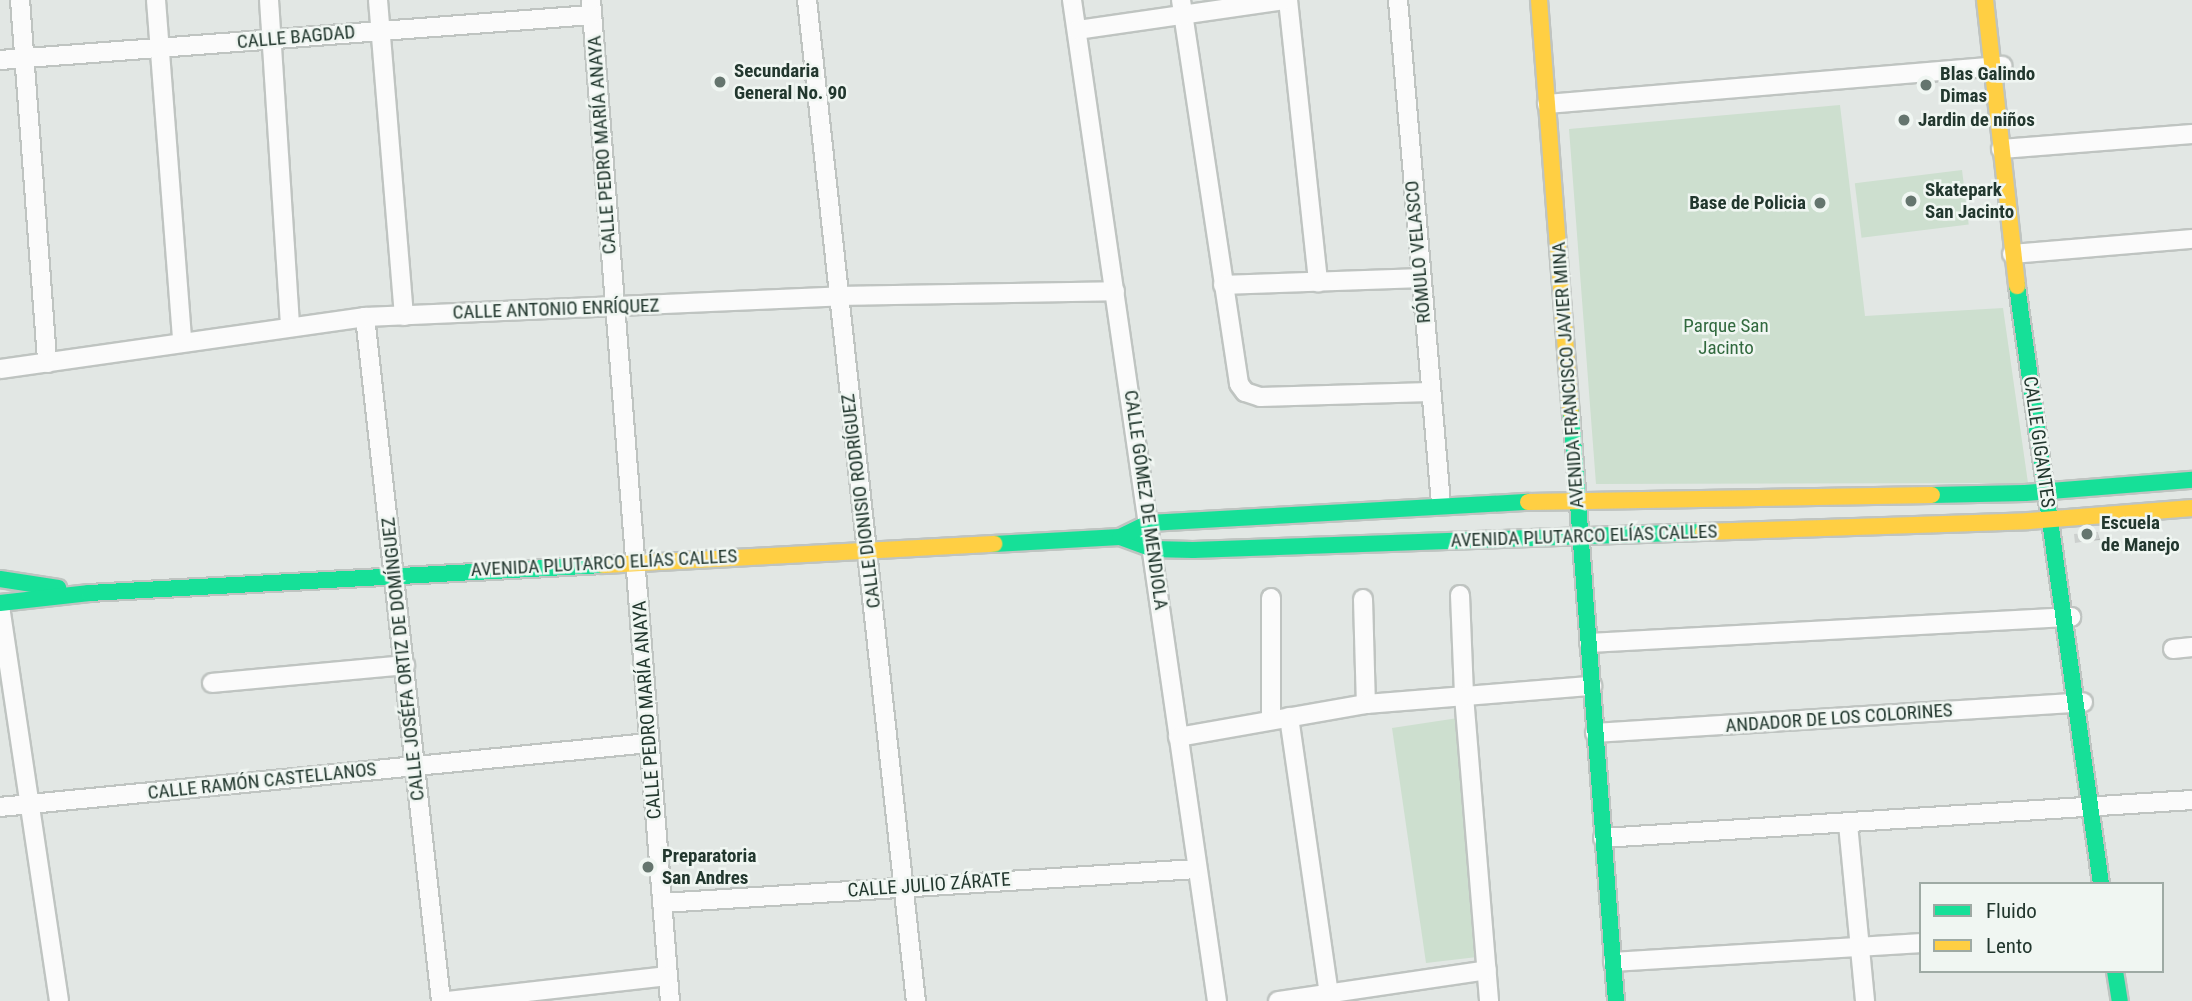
<!DOCTYPE html>
<meta charset="utf-8">
<style>
body{margin:0}
#map{position:relative;width:2192px;height:1001px;overflow:hidden;background:#e2e7e4;font-family:"Roboto Condensed",sans-serif}
div>[style]{position:absolute}
.green>*{inset:0;background:#cddfcf;transform-origin:0 0}
.shadow>*{inset:0;background:#0003}
.building>*{inset:0;background:#ccd0ce}
.roads{filter:drop-shadow(2px 0 #bfc4c1) drop-shadow(-2px 0 #bfc4c1) drop-shadow(0 2px #bfc4c1) drop-shadow(0 -2px #bfc4c1)}
.street>*{height:18px;margin:-9px;padding:0 9px;transform-origin:9px;border-radius:9px;background:#fbfbfb}
.fast>*{height:16px;margin:-8px;padding:0 8px;transform-origin:8px;border-radius:8px;background:#16e098}
.slow>*{height:16px;margin:-8px;padding:0 8px;transform-origin:8px;border-radius:8px;background:#ffcf43}
.dots>*{width:19px;height:19px;translate:-50% -50%;box-sizing:border-box;border:4px solid #f0f6f2;border-radius:50%}
span{translate:-50% -50%;white-space:nowrap;text-align:center;line-height:1.15;-webkit-text-stroke:5px #f0f6f2;paint-order:stroke}
.street-label{font-size:19px;color:#22372e}
.poi-label{font-size:19px;color:#22372e;font-weight:700}
.left{translate:0 -50%;text-align:left}
.right{translate:-100% -50%;text-align:right}
.park-label{font-size:19px;color:#31693e}
.legend{position:absolute;left:1919px;top:882px;width:245px;height:91px;box-sizing:border-box;background:#f0f6f2;border:2px solid #9eaaa4;margin:0;padding:9px 12px;list-style:none;font-size:21px;color:#22372e}
.legend li{display:flex;align-items:center;gap:14px;height:35px}
.legend b{width:35px;border:2px solid #9eaaa4}
</style>
<div id="map">
<div class="green">
<i style="clip-path:polygon(1840px 105px,1865px 316px,2003px 308px,2028px 483px,1596px 484px,1569px 129px)"></i>
<i style="left:1962px;top:170px;width:55px;height:108px;rotate:83deg"></i>
<i style="clip-path:polygon(1458px 718px,1477px 957px,1426px 963px,1392px 728px)"></i>
</div>
<div class="shadow">
<i style="clip-path:polygon(2098px 534px,2100px 540px,2077px 542px)"></i>
</div>
<div class="building">
<i style="clip-path:polygon(2098px 532px,2099px 539px,2075px 543px,2074px 534px)"></i>
</div>
<div class="roads">
<div class="street">
<i style="left:20px;top:0;width:364px;rotate:85.7deg"></i>
<i style="left:156px;top:0;width:342px;rotate:85.6deg"></i>
<i style="left:269px;top:0;width:326px;rotate:86.3deg"></i>
<i style="left:378px;top:0;width:317px;rotate:85.3deg"></i>
<i style="left:591px;top:0;width:1004px;rotate:85.49deg"></i>
<i style="left:807px;top:0;width:1007px;rotate:83.79deg"></i>
<i style="left:1072px;top:0;width:1011px;rotate:81.76deg"></i>
<i style="left:1181px;top:0;width:388px;rotate:81.4deg"></i>
<i style="left:1239px;top:384px;width:10px;rotate:53deg"></i>
<i style="left:1245px;top:392px;width:16px;rotate:18deg"></i>
<i style="left:1260px;top:397px;width:170px;rotate:-1.7deg"></i>
<i style="left:1288px;top:0;width:284px;rotate:83.9deg"></i>
<i style="left:1398px;top:0;width:506px;rotate:85.12deg"></i>
<i style="left:1077px;top:30px;width:209px;rotate:-8.2deg"></i>
<i style="left:0;top:60px;width:594px;rotate:-4.35deg"></i>
<i style="left:1547px;top:104px;width:457px;rotate:-4.8deg"></i>
<i style="left:2001px;top:149px;width:192px;rotate:-4.5deg"></i>
<i style="left:2012px;top:254px;width:181px;rotate:-4.8deg"></i>
<i style="left:1223px;top:285px;width:198px;rotate:-2deg"></i>
<i style="left:365px;top:317px;width:688px;rotate:83.66deg"></i>
<i style="left:0;top:369px;width:369px;rotate:-8.1deg"></i>
<i style="left:365px;top:317px;width:472px;rotate:-2.5deg"></i>
<i style="left:837px;top:296px;width:278px;rotate:-1deg"></i>
<i style="left:1460px;top:595px;width:101px;rotate:87.7deg"></i>
<i style="left:1464px;top:696px;width:306px;rotate:85.3deg"></i>
<i style="left:1271px;top:598px;width:121px;rotate:90deg"></i>
<i style="left:1363px;top:599px;width:105px;rotate:88.4deg"></i>
<i style="left:0;top:606px;width:399px;rotate:81.5deg"></i>
<i style="left:1589px;top:643px;width:483px;rotate:-3.1deg"></i>
<i style="left:2173px;top:649px;width:19px;rotate:-6deg"></i>
<i style="left:212px;top:683px;width:194px;rotate:-5.3deg"></i>
<i style="left:1289px;top:717px;width:279px;rotate:81.8deg"></i>
<i style="left:1595px;top:733px;width:489px;rotate:-3.6deg"></i>
<i style="left:1178px;top:737px;width:191px;rotate:-10deg"></i>
<i style="left:1366px;top:704px;width:227px;rotate:-4.6deg"></i>
<i style="left:0;top:807px;width:652px;rotate:-5.63deg"></i>
<i style="left:1848px;top:824px;width:178px;rotate:84.5deg"></i>
<i style="left:1603px;top:838px;width:590px;rotate:-3.69deg"></i>
<i style="left:662px;top:903px;width:536px;rotate:-3.64deg"></i>
<i style="left:1613px;top:962px;width:309px;rotate:-3.5deg"></i>
<i style="left:448px;top:1001px;width:221px;rotate:-6.5deg"></i>
<i style="left:1278px;top:1001px;width:211px;rotate:-8.4deg"></i>
</div>
<div class="fast">
<i style="left:2017px;top:286px;width:604px;rotate:82deg"></i>
<i style="left:1571px;top:412px;width:591px;rotate:85.63deg"></i>
<i style="left:1932px;top:495px;width:93px;rotate:-1.2deg"></i>
<i style="left:2025px;top:493px;width:168px;rotate:-4.5deg"></i>
<i style="left:1120px;top:537px;width:35px;rotate:20deg"></i>
<i style="left:1153px;top:549px;width:40px;rotate:1.4deg"></i>
<i style="left:1193px;top:550px;width:510px;rotate:-2.02deg"></i>
<i style="left:994px;top:544px;width:126px;rotate:-3.2deg"></i>
<i style="left:1120px;top:537px;width:32px;rotate:-26deg"></i>
<i style="left:1149px;top:523px;width:380px;rotate:-3.2deg"></i>
<i style="left:0;top:579px;width:59px;rotate:8.8deg"></i>
<i style="left:0;top:603px;width:90px;rotate:-6.4deg"></i>
<i style="left:89px;top:593px;width:515px;rotate:-3.12deg"></i>
<i style="left:2115px;top:971px;width:30px;rotate:81deg"></i>
</div>
<div class="slow">
<i style="left:1539px;top:0;width:413px;rotate:85.6deg"></i>
<i style="left:1985px;top:0;width:288px;rotate:83.6deg"></i>
<i style="left:1528px;top:502px;width:404px;rotate:-1deg"></i>
<i style="left:1703px;top:532px;width:325px;rotate:-1.9deg"></i>
<i style="left:2028px;top:521px;width:165px;rotate:-4.5deg"></i>
<i style="left:603px;top:565px;width:392px;rotate:-3.1deg"></i>
</div>
</div>
<div class="dots">
<i style="left:720px;top:82px;background:#65756e"></i>
<i style="left:1926px;top:85px;background:#65756e"></i>
<i style="left:1904px;top:120px;background:#65756e"></i>
<i style="left:1911px;top:201px;background:#65756e"></i>
<i style="left:1820px;top:203px;background:#65756e"></i>
<i style="left:2087px;top:534px;background:#65756e"></i>
<i style="left:648px;top:867px;background:#65756e"></i>
</div>
<div class="street-label">
<span style="left:296px;top:37px;rotate:-5deg">CALLE BAGDAD</span>
<span style="left:602px;top:145px;rotate:-94deg">CALLE PEDRO MARÍA ANAYA</span>
<span style="left:1418px;top:252px;rotate:-95deg">RÓMULO VELASCO</span>
<span style="left:556px;top:309px;rotate:-2deg">CALLE ANTONIO ENRÍQUEZ</span>
<span style="left:1568px;top:375px;rotate:-94deg">AVENIDA FRANCISCO JAVIER MINA</span>
<span style="left:2039px;top:442px;rotate:82deg">CALLE GIGANTES</span>
<span style="left:1146px;top:500px;rotate:82deg">CALLE GÓMEZ DE MENDIOLA</span>
<span style="left:861px;top:501px;rotate:-97deg">CALLE DIONISIO RODRÍGUEZ</span>
<span style="left:1584px;top:536px;rotate:-2deg">AVENIDA PLUTARCO ELÍAS CALLES</span>
<span style="left:604px;top:563px;rotate:-3deg">AVENIDA PLUTARCO ELÍAS CALLES</span>
<span style="left:403px;top:659px;rotate:-96deg">CALLE JOSÉFA ORTIZ DE DOMÍNGUEZ</span>
<span style="left:647px;top:710px;rotate:-94deg">CALLE PEDRO MARÍA ANAYA</span>
<span style="left:1839px;top:718px;rotate:-4deg">ANDADOR DE LOS COLORINES</span>
<span style="left:262px;top:781px;rotate:-6deg">CALLE RAMÓN CASTELLANOS</span>
<span style="left:929px;top:885px;rotate:-4deg">CALLE JULIO ZÁRATE</span>
</div>
<div class="poi-label">
<span class="left" style="left:734px;top:82px">Secundaria<br>General No. 90</span>
<span class="left" style="left:1940px;top:85px">Blas Galindo<br>Dimas</span>
<span class="left" style="left:1918px;top:120px">Jardin de niños</span>
<span class="left" style="left:1925px;top:201px">Skatepark<br>San Jacinto</span>
<span class="right" style="left:1806px;top:203px">Base de Policia</span>
<span class="left" style="left:2101px;top:534px">Escuela<br>de Manejo</span>
<span class="left" style="left:662px;top:867px">Preparatoria<br>San Andres</span>
</div>
<div class="park-label">
<span style="left:1726px;top:337px">Parque San<br>Jacinto</span>
</div>
<ul class="legend">
<li><b style="height:9px;background:#16e098"></b>Fluido</li>
<li><b style="height:9px;background:#ffcf43"></b>Lento</li>
</ul>
</div>
